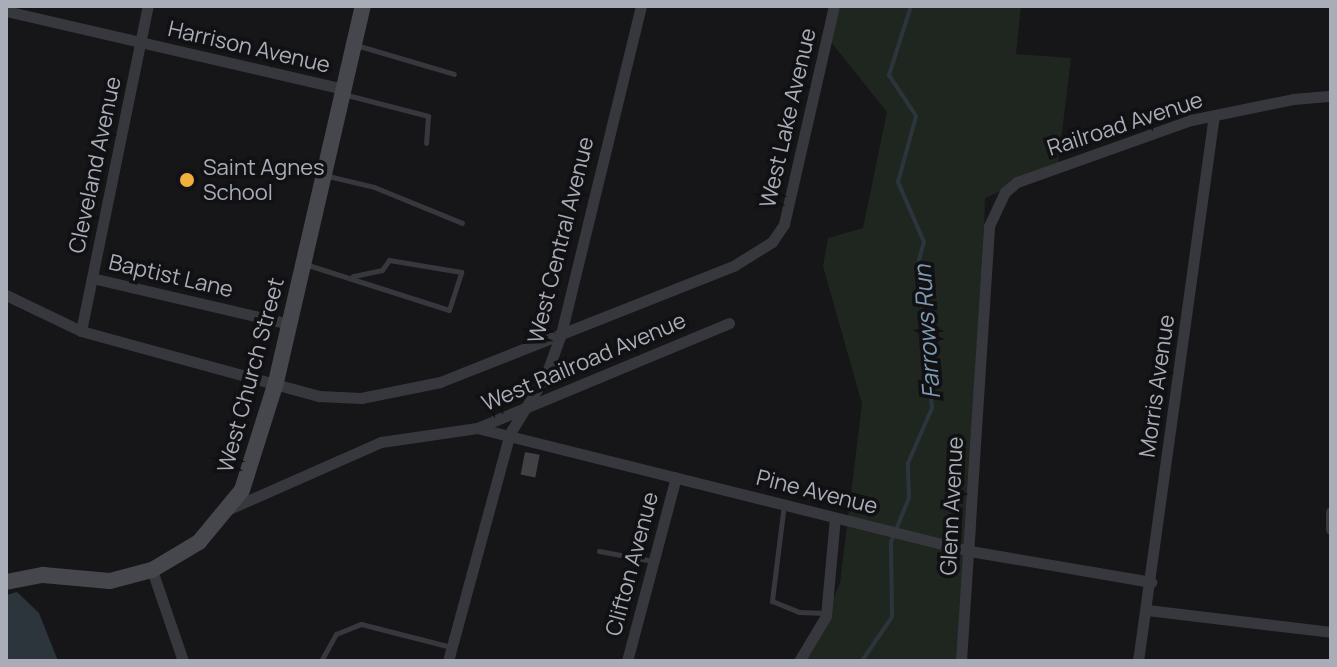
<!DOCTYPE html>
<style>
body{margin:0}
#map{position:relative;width:1337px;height:667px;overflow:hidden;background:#161618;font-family:Manrope,sans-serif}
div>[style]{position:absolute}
.green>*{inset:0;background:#1e261f}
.water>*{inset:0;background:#2c353c}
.stream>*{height:4px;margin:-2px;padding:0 2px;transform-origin:2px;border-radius:2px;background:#2c353c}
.building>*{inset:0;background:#404145;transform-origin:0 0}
.service>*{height:5px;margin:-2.5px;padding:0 2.5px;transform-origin:2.5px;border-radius:2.5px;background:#37383d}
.minor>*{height:11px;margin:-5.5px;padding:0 5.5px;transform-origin:5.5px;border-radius:5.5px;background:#37383d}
.secondary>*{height:16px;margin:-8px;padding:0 8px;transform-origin:8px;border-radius:8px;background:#45474d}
.dots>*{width:22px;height:22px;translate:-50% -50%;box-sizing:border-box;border:4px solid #111113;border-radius:50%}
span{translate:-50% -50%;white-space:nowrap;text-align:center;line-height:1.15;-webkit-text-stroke:7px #111113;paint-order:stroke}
.street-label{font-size:22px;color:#a8adb8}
.poi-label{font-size:22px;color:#a8adb8}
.left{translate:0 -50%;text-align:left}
.water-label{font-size:24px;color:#7f9bb3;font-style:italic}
.frame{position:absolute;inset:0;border:8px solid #a8adb8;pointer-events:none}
</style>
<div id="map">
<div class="green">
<i style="clip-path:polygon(835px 6px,1021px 6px,1016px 54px,1071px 58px,1058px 166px,985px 198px,976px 534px,957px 661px,806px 661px,840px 583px,862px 404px,823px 266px,828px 238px,863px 228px,887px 112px,827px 37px)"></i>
</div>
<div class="water">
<i style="clip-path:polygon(17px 592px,39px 613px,58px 661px,6px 661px,6px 595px)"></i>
</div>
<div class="stream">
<i style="left:862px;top:661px;width:53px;rotate:-55.7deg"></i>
<i style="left:892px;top:617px;width:75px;rotate:-90.8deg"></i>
<i style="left:891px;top:542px;width:48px;rotate:-67.8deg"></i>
<i style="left:909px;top:498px;width:35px;rotate:-92deg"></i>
<i style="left:908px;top:463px;width:60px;rotate:-66.4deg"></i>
<i style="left:932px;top:408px;width:145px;rotate:-95.6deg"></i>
<i style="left:918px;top:264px;width:23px;rotate:-75deg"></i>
<i style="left:924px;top:242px;width:65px;rotate:-113.4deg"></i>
<i style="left:898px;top:182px;width:68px;rotate:-74.7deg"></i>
<i style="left:916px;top:116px;width:49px;rotate:-123.4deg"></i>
<i style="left:889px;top:75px;width:72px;rotate:-72.3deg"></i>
</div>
<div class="building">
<i style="left:525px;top:452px;width:15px;height:23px;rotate:11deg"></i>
</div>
<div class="service">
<i style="left:356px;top:45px;width:102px;rotate:16.5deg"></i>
<i style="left:347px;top:95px;width:84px;rotate:14.5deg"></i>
<i style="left:428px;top:116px;width:27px;rotate:94deg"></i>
<i style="left:328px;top:176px;width:47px;rotate:13.4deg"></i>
<i style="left:374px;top:187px;width:95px;rotate:22.2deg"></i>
<i style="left:308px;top:265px;width:148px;rotate:17.7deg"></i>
<i style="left:449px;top:310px;width:40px;rotate:-72deg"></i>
<i style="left:461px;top:272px;width:73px;rotate:-170.5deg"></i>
<i style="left:389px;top:260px;width:12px;rotate:125deg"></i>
<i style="left:382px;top:270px;width:30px;rotate:168deg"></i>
<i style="left:784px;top:504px;width:98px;rotate:97.1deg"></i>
<i style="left:772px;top:601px;width:29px;rotate:22deg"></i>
<i style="left:799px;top:612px;width:27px;rotate:2deg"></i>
<i style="left:599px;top:551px;width:55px;rotate:10.5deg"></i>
<i style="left:321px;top:661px;width:31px;rotate:-61deg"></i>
<i style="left:336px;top:634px;width:27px;rotate:-22deg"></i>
<i style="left:361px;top:624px;width:93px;rotate:14.3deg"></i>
</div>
<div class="minor">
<i style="left:6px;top:11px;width:347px;rotate:13deg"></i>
<i style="left:92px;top:278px;width:202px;rotate:13.1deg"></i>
<i style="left:6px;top:295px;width:83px;rotate:25.6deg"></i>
<i style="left:81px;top:331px;width:247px;rotate:15.3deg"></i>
<i style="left:319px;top:396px;width:42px;rotate:2.7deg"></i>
<i style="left:361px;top:398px;width:81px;rotate:-11.4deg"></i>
<i style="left:440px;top:382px;width:317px;rotate:-21.6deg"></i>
<i style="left:735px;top:265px;width:44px;rotate:-31.9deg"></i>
<i style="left:772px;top:242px;width:22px;rotate:-56deg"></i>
<i style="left:784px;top:224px;width:224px;rotate:-77.1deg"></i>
<i style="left:81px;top:331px;width:332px;rotate:-78.4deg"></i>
<i style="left:477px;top:428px;width:508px;rotate:14.01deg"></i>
<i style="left:970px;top:551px;width:184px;rotate:9.7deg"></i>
<i style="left:229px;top:509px;width:166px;rotate:-23.8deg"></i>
<i style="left:381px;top:442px;width:97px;rotate:-8.3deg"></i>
<i style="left:477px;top:428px;width:273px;rotate:-22.6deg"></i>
<i style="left:1331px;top:512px;width:17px;rotate:90deg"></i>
<i style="left:152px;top:570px;width:96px;rotate:71.2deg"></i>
<i style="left:1147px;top:610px;width:185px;rotate:6.8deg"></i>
<i style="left:448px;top:661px;width:236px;rotate:-74.8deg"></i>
<i style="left:510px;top:433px;width:68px;rotate:-58.2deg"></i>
<i style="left:546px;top:375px;width:44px;rotate:-69.9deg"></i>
<i style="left:561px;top:334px;width:338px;rotate:-76.3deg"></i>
<i style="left:627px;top:661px;width:190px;rotate:-75.1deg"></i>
<i style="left:799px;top:661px;width:52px;rotate:-59deg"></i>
<i style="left:826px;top:616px;width:98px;rotate:-84.8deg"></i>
<i style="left:961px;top:661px;width:436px;rotate:-86.3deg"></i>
<i style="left:989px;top:226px;width:38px;rotate:-65deg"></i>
<i style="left:1005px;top:192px;width:16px;rotate:-40deg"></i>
<i style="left:1017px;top:182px;width:185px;rotate:-19.6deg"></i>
<i style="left:1191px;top:120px;width:104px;rotate:-11.6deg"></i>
<i style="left:1293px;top:99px;width:38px;rotate:-5deg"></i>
<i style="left:1138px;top:661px;width:551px;rotate:-82.08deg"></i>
</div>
<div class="secondary">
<i style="left:6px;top:582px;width:38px;rotate:-11deg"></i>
<i style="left:43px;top:575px;width:67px;rotate:5.1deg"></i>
<i style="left:110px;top:581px;width:43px;rotate:-14.7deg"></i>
<i style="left:152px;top:570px;width:55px;rotate:-30.8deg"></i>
<i style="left:199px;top:542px;width:67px;rotate:-50.4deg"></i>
<i style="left:242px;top:490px;width:113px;rotate:-72.5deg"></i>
<i style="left:276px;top:382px;width:386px;rotate:-77deg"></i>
</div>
<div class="dots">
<i style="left:187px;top:180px;background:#f2b134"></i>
</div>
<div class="street-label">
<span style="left:249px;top:47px;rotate:13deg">Harrison Avenue</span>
<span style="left:788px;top:118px;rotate:-77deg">West Lake Avenue</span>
<span style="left:1125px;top:124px;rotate:-18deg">Railroad Avenue</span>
<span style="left:95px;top:165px;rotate:-78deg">Cleveland Avenue</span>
<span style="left:561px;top:240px;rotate:-76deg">West Central Avenue</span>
<span style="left:171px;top:276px;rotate:13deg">Baptist Lane</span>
<span style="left:584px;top:362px;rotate:-23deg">West Railroad Avenue</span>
<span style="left:251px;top:375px;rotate:-75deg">West Church Street</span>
<span style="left:1157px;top:386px;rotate:-82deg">Morris Avenue</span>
<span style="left:817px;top:492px;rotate:14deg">Pine Avenue</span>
<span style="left:952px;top:506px;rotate:-87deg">Glenn Avenue</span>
<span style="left:632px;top:564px;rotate:-75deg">Clifton Avenue</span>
</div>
<div class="poi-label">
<span class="left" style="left:203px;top:180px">Saint Agnes<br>School</span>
</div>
<div class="water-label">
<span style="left:926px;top:332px;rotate:-94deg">Farrows Run</span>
</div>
<div class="frame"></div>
</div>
